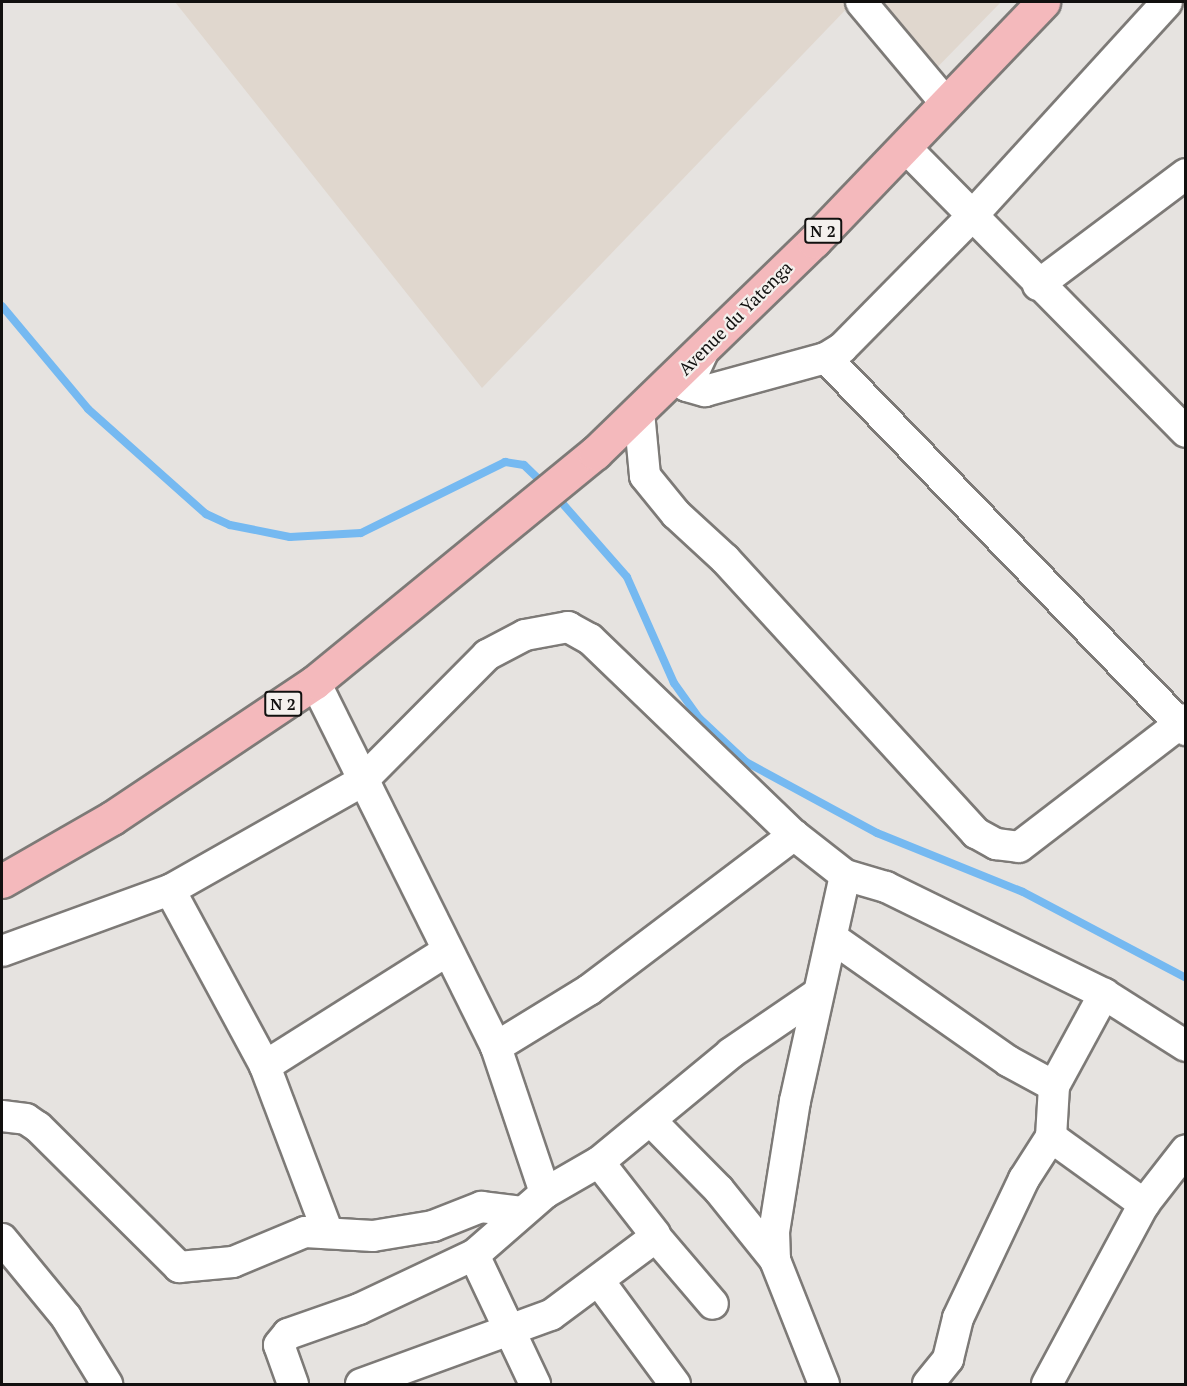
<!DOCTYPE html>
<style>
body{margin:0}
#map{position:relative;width:1187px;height:1386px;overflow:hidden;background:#e6e3e0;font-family:"PT Serif",serif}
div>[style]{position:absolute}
.built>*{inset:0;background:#e0d7ce}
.stream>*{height:8px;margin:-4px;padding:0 4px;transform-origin:4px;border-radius:4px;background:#75b9f1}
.roads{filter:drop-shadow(2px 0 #7d7a77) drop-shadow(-2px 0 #7d7a77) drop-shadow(0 2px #7d7a77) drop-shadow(0 -2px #7d7a77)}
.minor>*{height:30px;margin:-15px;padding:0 15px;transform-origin:15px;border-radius:15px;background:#fff}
.primary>*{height:33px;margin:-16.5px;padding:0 16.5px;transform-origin:16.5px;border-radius:16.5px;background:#f4b9bc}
span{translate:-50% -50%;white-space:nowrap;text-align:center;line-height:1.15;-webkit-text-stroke:4.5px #f4f0ed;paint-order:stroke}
.shield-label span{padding:2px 4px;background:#f4f0ed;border:2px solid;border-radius:4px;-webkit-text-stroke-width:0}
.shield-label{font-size:16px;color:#11100f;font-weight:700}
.street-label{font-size:18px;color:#11100f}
.frame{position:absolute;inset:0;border:3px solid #11100f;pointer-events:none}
</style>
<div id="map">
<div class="built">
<i style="clip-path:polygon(175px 2px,853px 2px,482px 388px)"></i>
<i style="clip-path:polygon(856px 2px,1001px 2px,921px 84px)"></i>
</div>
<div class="stream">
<i style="left:2px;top:306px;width:134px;rotate:50.1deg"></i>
<i style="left:88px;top:409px;width:158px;rotate:41.7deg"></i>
<i style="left:206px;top:514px;width:26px;rotate:25deg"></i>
<i style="left:230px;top:525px;width:61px;rotate:11.3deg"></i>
<i style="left:290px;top:537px;width:71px;rotate:-3.2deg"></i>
<i style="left:361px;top:533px;width:161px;rotate:-26.2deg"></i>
<i style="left:505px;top:462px;width:19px;rotate:9deg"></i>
<i style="left:524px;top:465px;width:30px;rotate:44deg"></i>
<i style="left:555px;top:495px;width:109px;rotate:48.7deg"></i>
<i style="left:627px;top:577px;width:116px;rotate:66.1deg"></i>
<i style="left:674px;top:683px;width:43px;rotate:54.5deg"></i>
<i style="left:699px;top:718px;width:64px;rotate:43.1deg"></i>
<i style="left:746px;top:762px;width:149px;rotate:28.5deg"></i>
<i style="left:877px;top:833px;width:157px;rotate:22deg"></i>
<i style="left:1023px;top:892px;width:184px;rotate:27.8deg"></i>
</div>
<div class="roads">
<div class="minor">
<i style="left:861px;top:2px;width:129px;rotate:50deg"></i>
<i style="left:905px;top:147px;width:400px;rotate:45.4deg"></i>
<i style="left:1038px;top:285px;width:185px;rotate:-36.9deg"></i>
<i style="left:704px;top:350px;width:40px;rotate:115deg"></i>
<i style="left:687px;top:386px;width:19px;rotate:16deg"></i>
<i style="left:705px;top:391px;width:125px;rotate:-15.3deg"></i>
<i style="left:826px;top:358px;width:19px;rotate:-32deg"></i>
<i style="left:842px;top:348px;width:182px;rotate:-45.4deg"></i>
<i style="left:970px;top:218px;width:292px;rotate:-47.6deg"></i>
<i style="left:826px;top:358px;width:518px;rotate:45.94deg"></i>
<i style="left:639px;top:412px;width:64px;rotate:84.6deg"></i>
<i style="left:645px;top:476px;width:49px;rotate:50.8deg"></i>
<i style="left:676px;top:514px;width:67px;rotate:42.6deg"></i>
<i style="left:725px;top:559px;width:372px;rotate:47.5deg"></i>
<i style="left:976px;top:833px;width:23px;rotate:29deg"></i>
<i style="left:996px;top:844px;width:23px;rotate:7deg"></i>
<i style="left:1019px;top:847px;width:210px;rotate:-37.5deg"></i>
<i style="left:315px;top:682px;width:407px;rotate:63.6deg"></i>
<i style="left:496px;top:1047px;width:154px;rotate:71.4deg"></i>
<i style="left:170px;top:890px;width:200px;rotate:61.6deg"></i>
<i style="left:265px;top:1066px;width:178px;rotate:69.3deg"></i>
<i style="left:834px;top:939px;width:213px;rotate:35deg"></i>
<i style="left:1008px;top:1061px;width:52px;rotate:28.5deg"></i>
<i style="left:2px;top:951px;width:179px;rotate:-20deg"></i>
<i style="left:170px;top:890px;width:219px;rotate:-29.5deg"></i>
<i style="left:361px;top:782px;width:179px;rotate:-45.2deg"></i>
<i style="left:487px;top:655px;width:43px;rotate:-27.8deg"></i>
<i style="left:525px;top:635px;width:44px;rotate:-10.5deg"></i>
<i style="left:568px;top:627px;width:25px;rotate:29deg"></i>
<i style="left:590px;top:639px;width:283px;rotate:43.9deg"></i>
<i style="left:794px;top:835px;width:65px;rotate:38.1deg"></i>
<i style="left:845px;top:875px;width:43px;rotate:16.3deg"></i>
<i style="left:886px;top:887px;width:243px;rotate:26.1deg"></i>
<i style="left:1104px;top:994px;width:97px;rotate:32.4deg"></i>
<i style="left:496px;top:1047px;width:109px;rotate:-31.5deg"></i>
<i style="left:589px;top:990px;width:257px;rotate:-37.1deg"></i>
<i style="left:265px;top:1066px;width:215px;rotate:-32.3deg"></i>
<i style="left:2px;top:1116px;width:24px;rotate:7deg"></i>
<i style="left:26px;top:1119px;width:14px;rotate:34deg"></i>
<i style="left:38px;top:1127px;width:199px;rotate:44.8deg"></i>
<i style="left:179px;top:1267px;width:54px;rotate:-5.3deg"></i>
<i style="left:233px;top:1262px;width:78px;rotate:-22.6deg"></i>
<i style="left:305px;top:1232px;width:68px;rotate:3.4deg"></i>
<i style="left:373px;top:1236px;width:61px;rotate:-9.5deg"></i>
<i style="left:433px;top:1226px;width:52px;rotate:-21.6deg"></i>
<i style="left:481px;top:1207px;width:41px;rotate:7deg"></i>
<i style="left:652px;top:1122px;width:95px;rotate:45.4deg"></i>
<i style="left:719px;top:1190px;width:90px;rotate:51.3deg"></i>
<i style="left:1051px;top:1137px;width:115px;rotate:35.8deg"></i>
<i style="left:655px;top:1236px;width:89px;rotate:49.5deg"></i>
<i style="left:2px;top:1239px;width:101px;rotate:50.6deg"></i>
<i style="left:66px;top:1317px;width:79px;rotate:58.5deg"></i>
<i style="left:474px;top:1255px;width:143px;rotate:64.7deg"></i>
<i style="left:599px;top:1281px;width:128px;rotate:53.6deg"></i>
<i style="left:293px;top:1384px;width:41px;rotate:-109.7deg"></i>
<i style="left:279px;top:1345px;width:14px;rotate:-51deg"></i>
<i style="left:288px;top:1334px;width:75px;rotate:-19.4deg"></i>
<i style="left:359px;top:1309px;width:127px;rotate:-25.2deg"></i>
<i style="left:474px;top:1255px;width:94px;rotate:-41.1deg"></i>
<i style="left:545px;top:1193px;width:62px;rotate:-29.9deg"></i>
<i style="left:599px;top:1162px;width:171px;rotate:-39.5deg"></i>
<i style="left:731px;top:1053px;width:103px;rotate:-34.3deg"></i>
<i style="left:361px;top:1384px;width:202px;rotate:-20deg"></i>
<i style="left:551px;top:1315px;width:127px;rotate:-36.7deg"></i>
<i style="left:653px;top:1239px;width:5px;rotate:-68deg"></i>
<i style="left:655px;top:1234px;width:91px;rotate:-127.9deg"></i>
<i style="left:824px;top:1384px;width:133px;rotate:-111.6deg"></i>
<i style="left:775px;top:1260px;width:28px;rotate:-92deg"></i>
<i style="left:774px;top:1232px;width:133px;rotate:-80.9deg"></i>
<i style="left:795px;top:1101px;width:231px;rotate:-77.5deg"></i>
<i style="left:928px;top:1384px;width:32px;rotate:-51deg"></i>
<i style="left:948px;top:1359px;width:42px;rotate:-76.3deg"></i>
<i style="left:958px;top:1318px;width:154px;rotate:-64.6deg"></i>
<i style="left:1024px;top:1179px;width:50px;rotate:-57.3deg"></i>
<i style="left:1051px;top:1137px;width:51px;rotate:-86.6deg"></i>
<i style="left:1054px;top:1086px;width:105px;rotate:-61.5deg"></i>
<i style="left:1047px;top:1384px;width:204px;rotate:-61.7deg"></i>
<i style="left:1144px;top:1204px;width:68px;rotate:-52.1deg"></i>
</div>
<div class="primary">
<i style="left:2px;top:881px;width:127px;rotate:-29.8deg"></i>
<i style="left:112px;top:818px;width:244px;rotate:-33.8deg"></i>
<i style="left:315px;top:682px;width:362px;rotate:-39.3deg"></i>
<i style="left:595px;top:453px;width:305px;rotate:-44.1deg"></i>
<i style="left:814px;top:241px;width:331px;rotate:-46.2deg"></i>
</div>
</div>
<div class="shield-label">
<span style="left:823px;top:231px">N 2</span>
<span style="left:283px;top:704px">N 2</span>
</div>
<div class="street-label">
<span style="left:735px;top:318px;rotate:-45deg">Avenue du Yatenga</span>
</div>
<div class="frame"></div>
</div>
